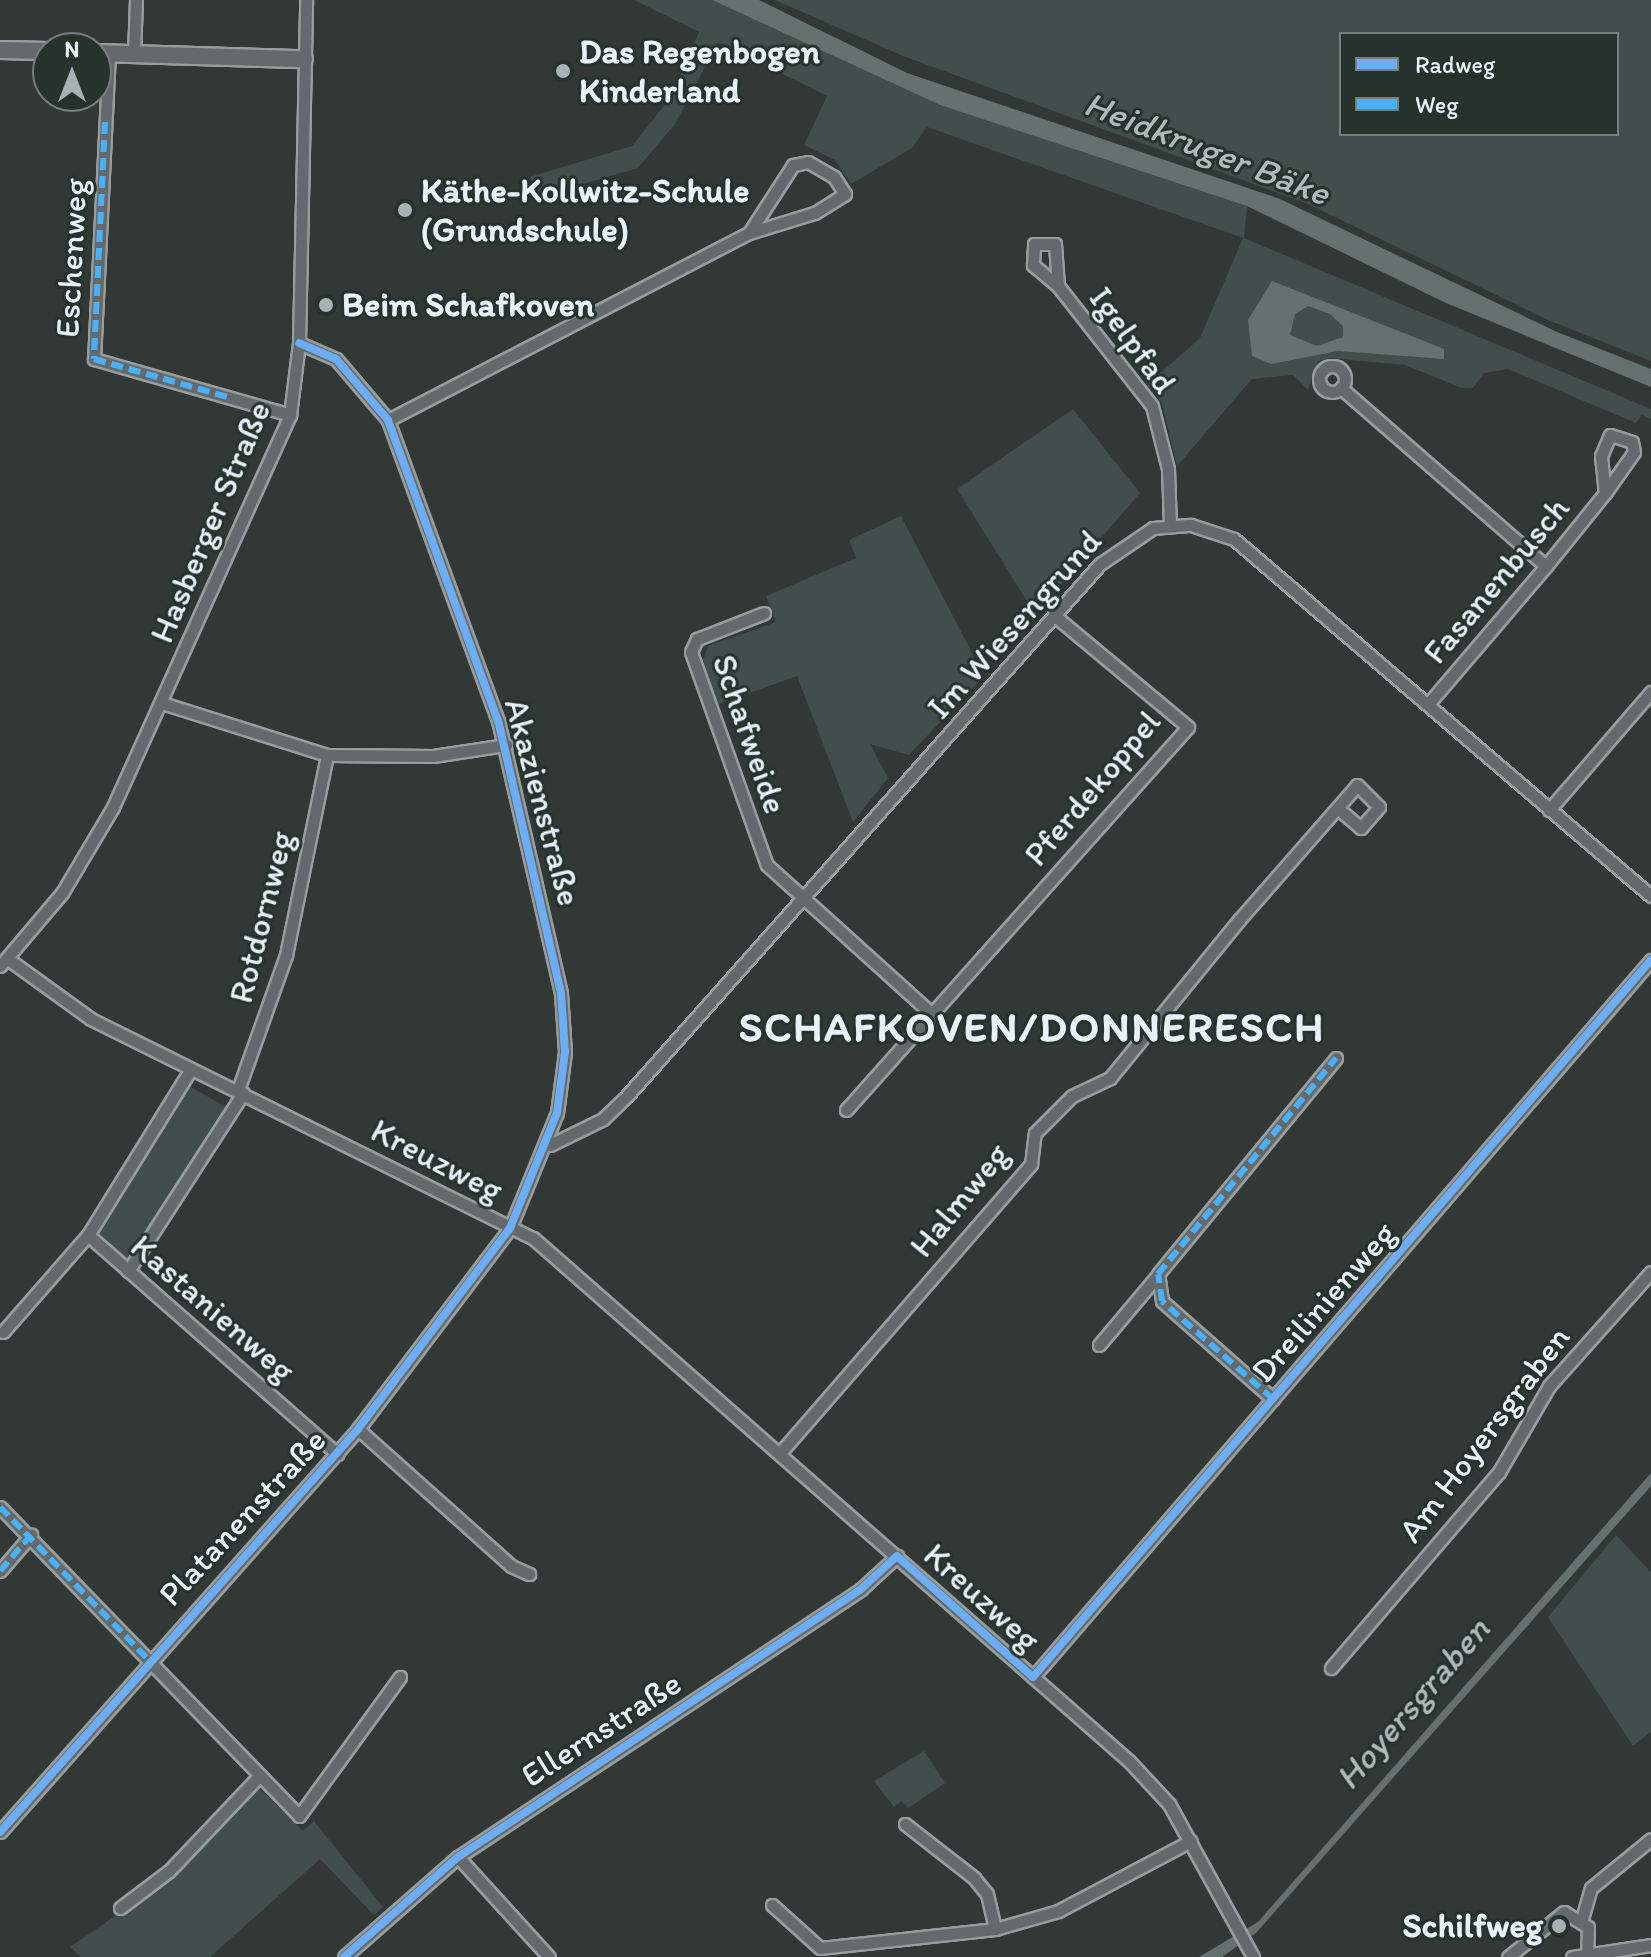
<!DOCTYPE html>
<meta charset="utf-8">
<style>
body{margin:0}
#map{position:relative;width:1651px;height:1957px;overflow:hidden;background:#313835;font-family:Itim,sans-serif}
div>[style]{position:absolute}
.green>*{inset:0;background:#424e4b}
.water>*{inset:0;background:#66716f}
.roads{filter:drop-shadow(2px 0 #989d9e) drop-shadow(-2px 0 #989d9e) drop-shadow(0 2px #989d9e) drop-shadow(0 -2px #989d9e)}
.street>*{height:11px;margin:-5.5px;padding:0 5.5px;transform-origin:5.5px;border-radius:5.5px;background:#646a6b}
.street>.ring{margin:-5.5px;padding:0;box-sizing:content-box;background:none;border:11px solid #646a6b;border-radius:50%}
.secondary>*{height:16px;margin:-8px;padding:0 8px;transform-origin:8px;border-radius:8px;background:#646a6b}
.quiet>*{height:6px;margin-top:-3px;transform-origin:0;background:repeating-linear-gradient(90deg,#4cb0f7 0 12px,transparent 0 18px)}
.cycleway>*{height:8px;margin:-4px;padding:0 4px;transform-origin:4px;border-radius:4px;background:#6dadf4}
.dots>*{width:22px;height:22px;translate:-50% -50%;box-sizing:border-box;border:4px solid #26332d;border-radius:50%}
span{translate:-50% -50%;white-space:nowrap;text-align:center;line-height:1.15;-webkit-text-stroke:6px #26332d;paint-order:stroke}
.poi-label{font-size:34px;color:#e8f1f8;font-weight:700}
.left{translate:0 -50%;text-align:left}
.right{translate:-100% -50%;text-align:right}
.street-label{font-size:34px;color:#e8f1f8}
.water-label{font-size:36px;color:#b0babd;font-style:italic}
.district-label{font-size:42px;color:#e8f1f8;font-weight:700;letter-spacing:2px}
.legend{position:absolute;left:1339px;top:32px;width:280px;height:104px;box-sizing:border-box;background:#26332d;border:2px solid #747f7e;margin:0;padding:10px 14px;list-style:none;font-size:24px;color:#e8f1f8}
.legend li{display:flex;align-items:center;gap:16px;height:40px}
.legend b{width:40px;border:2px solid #747f7e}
.north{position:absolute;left:32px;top:32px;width:80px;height:80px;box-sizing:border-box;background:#26332d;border:2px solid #747f7e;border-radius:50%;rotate:0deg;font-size:22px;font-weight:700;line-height:32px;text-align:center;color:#e8f1f8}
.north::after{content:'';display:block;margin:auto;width:28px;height:36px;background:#a8b0b4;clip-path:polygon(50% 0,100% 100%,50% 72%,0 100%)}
</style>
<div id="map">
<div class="green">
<i style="clip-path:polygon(634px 0,712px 0,940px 105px,1247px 206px,1244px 238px,1651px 409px,1651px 419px,1642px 415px,1636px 423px,1508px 369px,1484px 373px,1473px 388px,1462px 388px,1405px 365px,1330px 358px,1318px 361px,1308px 390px,1293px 375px,1252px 379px,1177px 466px,1162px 403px,1147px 385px,1200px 338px,1243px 238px,927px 127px,912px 148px,851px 184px,835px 160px,804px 145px,827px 96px,718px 42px,675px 124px,638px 168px,538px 197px,530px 177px,632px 146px,671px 97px,699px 32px)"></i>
<i style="clip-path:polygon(evenodd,775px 0,1651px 0,1651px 361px,1548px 320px,1308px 204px,903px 56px,775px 0,1341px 34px,1617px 34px,1617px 134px,1341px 134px,1341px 34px)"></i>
<i style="clip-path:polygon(1073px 409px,1140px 493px,1035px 614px,957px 489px)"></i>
<i style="clip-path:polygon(901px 516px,984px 676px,909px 755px,870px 744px,888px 778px,853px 822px,797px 676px,718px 704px,703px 660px,708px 646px,776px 622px,766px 596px,856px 558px,849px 540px)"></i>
<i style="clip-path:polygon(187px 1085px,228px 1108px,127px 1259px,98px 1232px)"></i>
<i style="clip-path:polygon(1616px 1535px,1651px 1572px,1651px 1732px,1633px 1746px,1548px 1617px)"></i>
<i style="clip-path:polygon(924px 1751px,945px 1783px,908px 1808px,901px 1801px,894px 1807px,874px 1781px)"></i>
<i style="clip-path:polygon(258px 1787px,303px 1831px,314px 1821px,383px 1907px,374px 1915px,320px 1859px,210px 1957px,81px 1957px,70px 1947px,173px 1876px)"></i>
</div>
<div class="water">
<i style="clip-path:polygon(712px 0,759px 0,907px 73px,1280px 199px,1557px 332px,1651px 369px,1651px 387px,1446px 303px,1247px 206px,940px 105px)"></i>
<i style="clip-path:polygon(evenodd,1272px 281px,1444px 349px,1444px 359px,1338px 351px,1271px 364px,1252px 356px,1248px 320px,1272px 281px,1308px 306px,1330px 314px,1343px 326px,1343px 337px,1317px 346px,1290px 335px,1295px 314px,1308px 306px)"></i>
<i style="clip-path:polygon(1651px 1473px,1651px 1486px,1256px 1933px,1222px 1957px,1199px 1957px,1258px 1922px)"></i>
</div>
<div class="roads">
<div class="street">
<i style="left:109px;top:53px;width:306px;rotate:92.8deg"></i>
<i style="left:94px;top:359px;width:204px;rotate:15.9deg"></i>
<i style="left:134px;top:54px;width:54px;rotate:-87.9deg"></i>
<i style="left:1058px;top:286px;width:33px;rotate:-140deg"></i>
<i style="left:1033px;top:265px;width:21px;rotate:-87deg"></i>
<i style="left:1034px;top:244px;width:21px"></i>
<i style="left:1055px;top:244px;width:42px;rotate:85.9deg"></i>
<i style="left:1058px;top:286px;width:152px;rotate:51.9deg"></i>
<i style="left:1152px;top:406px;width:65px;rotate:75.7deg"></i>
<i style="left:1168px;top:469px;width:56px;rotate:88deg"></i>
<i class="ring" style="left:1319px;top:366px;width:15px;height:15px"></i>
<i style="left:1341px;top:388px;width:271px;rotate:41deg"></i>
<i style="left:388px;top:420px;width:407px;rotate:-27.4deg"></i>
<i style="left:749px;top:233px;width:81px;rotate:-57.1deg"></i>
<i style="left:793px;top:165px;width:15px;rotate:-11deg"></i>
<i style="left:808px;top:162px;width:30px;rotate:30deg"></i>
<i style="left:834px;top:177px;width:20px;rotate:57deg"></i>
<i style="left:845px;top:194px;width:36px;rotate:148deg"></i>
<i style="left:814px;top:213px;width:68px;rotate:162.9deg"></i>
<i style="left:764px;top:613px;width:72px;rotate:158.8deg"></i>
<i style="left:697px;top:639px;width:14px;rotate:115deg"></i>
<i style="left:691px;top:652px;width:226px;rotate:70.4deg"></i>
<i style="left:767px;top:865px;width:221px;rotate:42.1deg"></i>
<i style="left:162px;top:703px;width:173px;rotate:17.5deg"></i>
<i style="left:327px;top:755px;width:106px;rotate:0.5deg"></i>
<i style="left:433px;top:756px;width:74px;rotate:-8.6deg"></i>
<i style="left:1429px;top:703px;width:180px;rotate:-49.5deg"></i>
<i style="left:1546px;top:566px;width:94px;rotate:-51.1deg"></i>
<i style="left:1605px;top:493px;width:50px;rotate:-54.7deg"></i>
<i style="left:1634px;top:452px;width:10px;rotate:-101deg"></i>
<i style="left:1632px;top:442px;width:23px;rotate:-162deg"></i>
<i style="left:1610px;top:435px;width:23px;rotate:113deg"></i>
<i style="left:1601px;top:456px;width:37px;rotate:84deg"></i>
<i style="left:1549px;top:810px;width:156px;rotate:-49.2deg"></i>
<i style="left:8px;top:959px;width:102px;rotate:35.9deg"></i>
<i style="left:91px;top:1019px;width:493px;rotate:26.4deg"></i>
<i style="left:533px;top:1238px;width:793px;rotate:41.27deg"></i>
<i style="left:1129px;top:1761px;width:59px;rotate:47.1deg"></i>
<i style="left:1169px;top:1804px;width:175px;rotate:61.2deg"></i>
<i style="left:0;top:966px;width:96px;rotate:-49.7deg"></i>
<i style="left:62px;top:893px;width:100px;rotate:-59.3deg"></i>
<i style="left:113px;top:807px;width:430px;rotate:-65.7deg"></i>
<i style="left:290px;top:415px;width:73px;rotate:-82.9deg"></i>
<i style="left:299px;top:343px;width:343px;rotate:-88.8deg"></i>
<i style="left:238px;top:1090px;width:143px;rotate:-70.4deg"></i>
<i style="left:286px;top:955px;width:204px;rotate:-78.4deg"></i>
<i style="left:846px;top:1110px;width:513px;rotate:-48.24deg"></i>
<i style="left:1188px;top:727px;width:173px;rotate:-140.2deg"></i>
<i style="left:550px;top:1145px;width:59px;rotate:-26.1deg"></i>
<i style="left:603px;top:1119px;width:30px;rotate:-44deg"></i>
<i style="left:625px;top:1098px;width:715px;rotate:-48.35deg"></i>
<i style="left:1100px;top:564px;width:64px;rotate:-34.2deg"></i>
<i style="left:1153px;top:528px;width:38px;rotate:-5deg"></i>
<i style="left:1191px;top:525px;width:45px;rotate:18deg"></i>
<i style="left:1234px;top:539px;width:549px;rotate:40.57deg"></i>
<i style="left:88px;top:1235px;width:332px;rotate:41.3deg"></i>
<i style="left:128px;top:1271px;width:212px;rotate:-57.1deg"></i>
<i style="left:3px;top:1332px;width:129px;rotate:-48.8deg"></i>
<i style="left:88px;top:1235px;width:195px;rotate:-58.2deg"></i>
<i style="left:1099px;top:1345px;width:92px;rotate:-49.9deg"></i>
<i style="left:1273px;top:1399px;width:148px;rotate:-138.6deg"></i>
<i style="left:1162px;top:1301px;width:27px;rotate:-98deg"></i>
<i style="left:1158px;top:1274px;width:280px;rotate:-50.5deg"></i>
<i style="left:358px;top:1429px;width:205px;rotate:41.8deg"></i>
<i style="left:511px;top:1566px;width:20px;rotate:24deg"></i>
<i style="left:780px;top:1453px;width:383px;rotate:-49deg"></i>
<i style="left:1031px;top:1164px;width:31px;rotate:-83deg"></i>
<i style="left:1035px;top:1133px;width:52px;rotate:-45deg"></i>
<i style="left:1072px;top:1096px;width:42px;rotate:-25.3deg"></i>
<i style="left:1110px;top:1078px;width:204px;rotate:-50.8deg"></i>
<i style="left:1239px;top:920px;width:179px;rotate:-48.8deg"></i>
<i style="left:1357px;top:785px;width:31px;rotate:45deg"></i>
<i style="left:1379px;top:807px;width:28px;rotate:131deg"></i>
<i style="left:1361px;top:828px;width:31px;rotate:-140deg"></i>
<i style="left:0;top:1507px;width:430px;rotate:45.9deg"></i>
<i style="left:299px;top:1816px;width:172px;rotate:-54deg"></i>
<i style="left:0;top:1571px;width:48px;rotate:-49.3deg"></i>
<i style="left:1331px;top:1668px;width:258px;rotate:-49.4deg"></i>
<i style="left:1499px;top:1472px;width:99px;rotate:-59.8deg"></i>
<i style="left:1549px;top:1386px;width:153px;rotate:-48.2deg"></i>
<i style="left:1033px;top:1677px;width:947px;rotate:-49.24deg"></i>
<i style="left:905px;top:1824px;width:88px;rotate:38deg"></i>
<i style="left:974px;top:1878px;width:21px;rotate:51deg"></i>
<i style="left:987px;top:1894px;width:36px;rotate:77deg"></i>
<i style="left:0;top:1832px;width:539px;rotate:-48.38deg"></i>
<i style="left:358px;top:1429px;width:252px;rotate:-52.9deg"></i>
<i style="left:510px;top:1228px;width:124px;rotate:-67.8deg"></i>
<i style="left:557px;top:1113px;width:62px;rotate:-82.5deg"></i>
<i style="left:565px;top:1052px;width:59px;rotate:-93.9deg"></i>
<i style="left:561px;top:993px;width:279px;rotate:-103deg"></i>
<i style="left:498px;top:721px;width:320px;rotate:-110.1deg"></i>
<i style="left:388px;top:420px;width:80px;rotate:-130.4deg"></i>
<i style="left:336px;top:359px;width:40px;rotate:-156.6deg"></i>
<i style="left:458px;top:1857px;width:135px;rotate:47.7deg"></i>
<i style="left:772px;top:1905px;width:64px;rotate:41.9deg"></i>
<i style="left:820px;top:1948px;width:176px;rotate:-6.2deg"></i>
<i style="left:995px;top:1929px;width:66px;rotate:-15.9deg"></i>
<i style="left:1058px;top:1911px;width:150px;rotate:-27.8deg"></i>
<i style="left:120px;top:1908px;width:61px;rotate:-37.1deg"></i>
<i style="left:169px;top:1871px;width:132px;rotate:-46.5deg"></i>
<i style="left:1582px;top:1919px;width:32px;rotate:-74deg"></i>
<i style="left:1591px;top:1888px;width:77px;rotate:-39.2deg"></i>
<i style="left:344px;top:1957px;width:152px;rotate:-41.3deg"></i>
<i style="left:458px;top:1857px;width:484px;rotate:-33.6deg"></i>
<i style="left:861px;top:1589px;width:49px;rotate:-42.5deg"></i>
<i style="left:1508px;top:1957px;width:72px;rotate:-38.8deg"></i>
<i style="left:1564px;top:1912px;width:28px;rotate:32deg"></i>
<i style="left:1588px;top:1927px;width:27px;rotate:92deg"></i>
<i style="left:1572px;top:1957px;width:80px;rotate:-8.6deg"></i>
</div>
<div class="secondary">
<i style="left:0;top:50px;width:48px;rotate:1.2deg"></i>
<i style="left:96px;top:53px;width:208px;rotate:1.7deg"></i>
</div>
</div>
<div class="quiet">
<i style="left:105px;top:122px;width:237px;rotate:92.7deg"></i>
<i style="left:94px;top:359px;width:142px;rotate:15.9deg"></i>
<i style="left:1273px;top:1399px;width:148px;rotate:-138.6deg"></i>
<i style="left:1162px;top:1301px;width:27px;rotate:-98deg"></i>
<i style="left:1158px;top:1274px;width:280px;rotate:-50.5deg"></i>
<i style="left:0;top:1507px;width:211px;rotate:45.8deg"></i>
<i style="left:0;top:1571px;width:48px;rotate:-49.3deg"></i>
</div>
<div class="cycleway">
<i style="left:0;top:1832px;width:539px;rotate:-48.38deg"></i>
<i style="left:358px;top:1429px;width:252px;rotate:-52.9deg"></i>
<i style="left:510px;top:1228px;width:124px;rotate:-67.8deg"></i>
<i style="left:557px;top:1113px;width:62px;rotate:-82.5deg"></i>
<i style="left:565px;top:1052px;width:59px;rotate:-93.9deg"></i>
<i style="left:561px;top:993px;width:279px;rotate:-103deg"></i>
<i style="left:498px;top:721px;width:320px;rotate:-110.1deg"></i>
<i style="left:388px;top:420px;width:80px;rotate:-130.4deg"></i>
<i style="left:336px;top:359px;width:40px;rotate:-156.6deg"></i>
<i style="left:344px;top:1957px;width:152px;rotate:-41.3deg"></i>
<i style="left:458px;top:1857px;width:484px;rotate:-33.6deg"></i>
<i style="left:861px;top:1589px;width:49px;rotate:-42.5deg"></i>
<i style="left:897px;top:1556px;width:182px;rotate:41.7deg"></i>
<i style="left:1033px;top:1677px;width:947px;rotate:-49.24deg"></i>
</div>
<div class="dots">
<i style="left:563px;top:71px;background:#a8b0b4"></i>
<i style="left:405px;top:210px;background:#a8b0b4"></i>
<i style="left:326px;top:305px;background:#a8b0b4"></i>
<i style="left:1559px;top:1926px;background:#a8b0b4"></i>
</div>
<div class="poi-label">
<span class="left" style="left:579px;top:71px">Das Regenbogen<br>Kinderland</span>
<span class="left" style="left:421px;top:210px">Käthe-Kollwitz-Schule<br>(Grundschule)</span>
<span class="left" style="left:342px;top:305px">Beim Schafkoven</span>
<span class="right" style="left:1543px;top:1926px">Schilfweg</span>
</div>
<div class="street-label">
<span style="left:71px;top:258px;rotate:-87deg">Eschenweg</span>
<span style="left:1133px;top:340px;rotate:54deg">Igelpfad</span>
<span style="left:210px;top:522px;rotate:-67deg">Hasberger Straße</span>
<span style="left:1496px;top:580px;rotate:-50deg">Fasanenbusch</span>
<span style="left:1014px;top:624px;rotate:-48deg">Im Wiesengrund</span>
<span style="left:750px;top:734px;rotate:71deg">Schafweide</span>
<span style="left:1092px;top:788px;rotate:-50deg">Pferdekoppel</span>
<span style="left:543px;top:802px;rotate:75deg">Akazienstraße</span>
<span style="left:261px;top:917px;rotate:-76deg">Rotdornweg</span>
<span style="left:437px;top:1160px;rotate:27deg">Kreuzweg</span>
<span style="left:959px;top:1200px;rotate:-51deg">Halmweg</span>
<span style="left:1323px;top:1302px;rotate:-49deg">Dreilinienweg</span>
<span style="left:213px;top:1308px;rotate:41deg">Kastanienweg</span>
<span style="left:1484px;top:1434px;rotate:-53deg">Am Hoyersgraben</span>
<span style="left:242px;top:1517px;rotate:-47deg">Platanenstraße</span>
<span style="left:982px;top:1597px;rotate:42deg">Kreuzweg</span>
<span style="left:601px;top:1729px;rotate:-33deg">Ellernstraße</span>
</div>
<div class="water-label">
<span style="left:1207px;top:148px;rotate:21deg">Heidkruger Bäke</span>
<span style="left:1412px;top:1703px;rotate:-49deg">Hoyersgraben</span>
</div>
<div class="district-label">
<span style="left:1032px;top:1027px">SCHAFKOVEN/DONNERESCH</span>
</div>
<ul class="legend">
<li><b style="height:10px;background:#6dadf4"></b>Radweg</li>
<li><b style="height:10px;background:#4cb0f7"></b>Weg</li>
</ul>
<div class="north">N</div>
</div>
